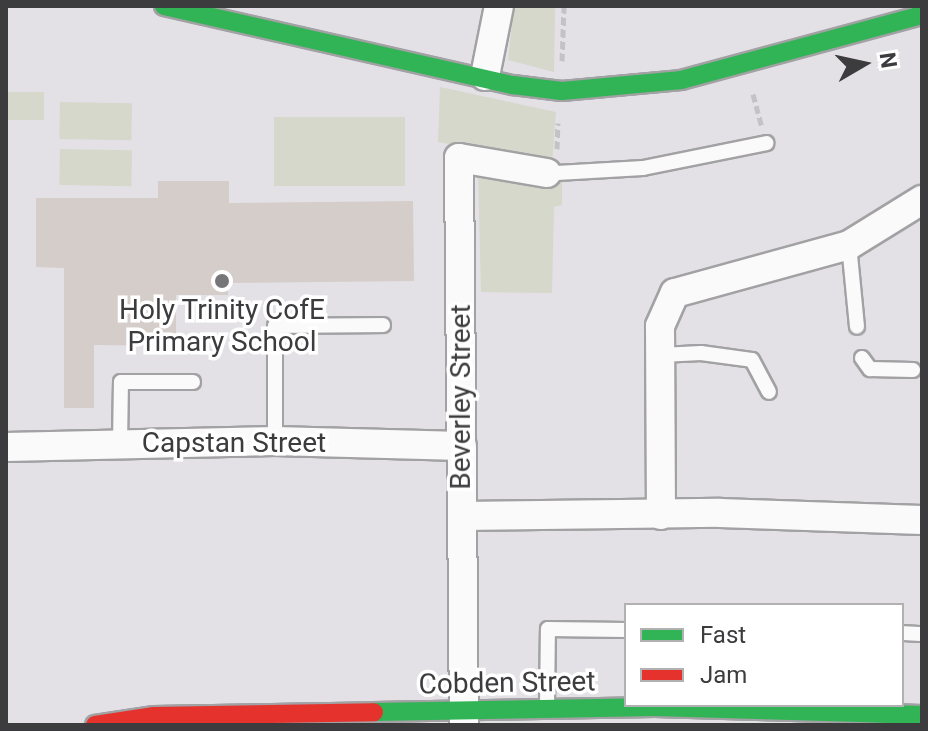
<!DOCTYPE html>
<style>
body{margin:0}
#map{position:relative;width:928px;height:731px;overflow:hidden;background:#e3e1e5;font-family:Roboto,sans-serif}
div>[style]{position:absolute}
.green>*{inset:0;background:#d5d8cb;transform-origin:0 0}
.building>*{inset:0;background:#d5cdca}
.path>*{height:5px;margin-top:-2.5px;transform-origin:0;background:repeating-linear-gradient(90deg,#c3c2c4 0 8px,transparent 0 12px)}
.roads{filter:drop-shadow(2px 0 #a2a1a3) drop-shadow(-2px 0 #a2a1a3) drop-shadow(0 2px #a2a1a3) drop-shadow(0 -2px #a2a1a3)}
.lane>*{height:14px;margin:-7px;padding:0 7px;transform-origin:7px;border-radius:7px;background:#fbfafb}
.street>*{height:28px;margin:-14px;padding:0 14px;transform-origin:14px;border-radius:14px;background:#fbfafb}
.fast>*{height:18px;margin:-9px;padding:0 9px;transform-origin:9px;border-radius:9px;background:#30b455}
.jam>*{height:18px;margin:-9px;padding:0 9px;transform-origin:9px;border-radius:9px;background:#e5322d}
.dots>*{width:22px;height:22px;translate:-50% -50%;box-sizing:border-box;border:4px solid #fff;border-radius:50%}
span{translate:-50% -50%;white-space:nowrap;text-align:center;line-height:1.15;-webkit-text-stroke:7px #fff;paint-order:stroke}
.poi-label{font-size:28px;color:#3c3b3d}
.street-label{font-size:28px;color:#3c3b3d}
.frame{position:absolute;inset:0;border:8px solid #3c3b3d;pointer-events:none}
.legend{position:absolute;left:624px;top:603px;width:280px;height:104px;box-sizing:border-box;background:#fff;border:2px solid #b1b1b1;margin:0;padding:10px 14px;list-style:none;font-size:24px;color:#3c3b3d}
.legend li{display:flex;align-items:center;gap:16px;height:40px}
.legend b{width:40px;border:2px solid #b1b1b1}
.north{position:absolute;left:824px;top:24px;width:80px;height:80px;-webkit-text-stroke:6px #fff;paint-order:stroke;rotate:81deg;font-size:22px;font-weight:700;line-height:32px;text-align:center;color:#3c3b3d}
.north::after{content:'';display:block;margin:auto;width:28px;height:36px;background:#3c3b3d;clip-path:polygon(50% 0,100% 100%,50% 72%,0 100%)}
</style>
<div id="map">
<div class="green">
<i style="clip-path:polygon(514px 6px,555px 6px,554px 72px,508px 60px)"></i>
<i style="clip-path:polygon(440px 87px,556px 112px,552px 163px,438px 142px)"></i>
<i style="left:6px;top:92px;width:38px;height:28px"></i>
<i style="left:60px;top:102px;width:72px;height:37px;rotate:1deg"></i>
<i style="left:405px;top:117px;width:69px;height:131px;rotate:90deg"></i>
<i style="left:60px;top:149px;width:72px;height:36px;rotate:1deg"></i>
<i style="clip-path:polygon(478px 172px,562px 181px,562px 205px,554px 207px,552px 293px,481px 292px)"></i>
</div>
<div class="building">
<i style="clip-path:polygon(158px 181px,229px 181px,229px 203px,413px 201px,414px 281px,228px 283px,228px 295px,176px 295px,176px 346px,94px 345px,94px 408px,64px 408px,64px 268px,36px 267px,36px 198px,158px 198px)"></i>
</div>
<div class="path">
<i style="left:562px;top:61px;width:55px;rotate:-87.9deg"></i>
<i style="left:753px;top:94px;width:34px;rotate:75deg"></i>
<i style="left:557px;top:149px;width:26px;rotate:-88deg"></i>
</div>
<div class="roads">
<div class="lane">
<i style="left:557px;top:173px;width:86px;rotate:-3.3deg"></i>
<i style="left:643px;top:168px;width:126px;rotate:-11.4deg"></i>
<i style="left:849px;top:245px;width:82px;rotate:84.4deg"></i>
<i style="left:661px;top:355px;width:40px;rotate:-2.9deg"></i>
<i style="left:701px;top:353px;width:51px;rotate:7.8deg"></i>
<i style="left:752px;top:360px;width:36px;rotate:62deg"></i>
<i style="left:862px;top:358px;width:14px;rotate:54deg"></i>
<i style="left:870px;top:369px;width:43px;rotate:1.3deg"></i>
<i style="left:275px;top:441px;width:115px;rotate:-90deg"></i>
<i style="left:275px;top:326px;width:108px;rotate:-0.5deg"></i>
<i style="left:120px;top:444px;width:62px;rotate:-89.1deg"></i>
<i style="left:121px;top:382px;width:72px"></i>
<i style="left:902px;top:633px;width:20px;rotate:3deg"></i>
<i style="left:547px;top:706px;width:77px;rotate:-89.3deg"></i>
<i style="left:548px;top:629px;width:78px;rotate:0.7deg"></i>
</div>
<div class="street">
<i style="left:485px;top:76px;width:71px;rotate:-78.7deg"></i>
<i style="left:6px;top:447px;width:269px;rotate:-1.3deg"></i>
<i style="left:275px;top:441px;width:187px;rotate:1.5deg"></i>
<i style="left:661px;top:515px;width:189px;rotate:-90.3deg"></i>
<i style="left:660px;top:326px;width:36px;rotate:-66deg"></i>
<i style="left:675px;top:293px;width:180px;rotate:-15.4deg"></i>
<i style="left:849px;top:245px;width:86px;rotate:-31.7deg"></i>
<i style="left:462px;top:516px;width:258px;rotate:-0.7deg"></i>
<i style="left:720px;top:513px;width:202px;rotate:2deg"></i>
<i style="left:464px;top:725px;width:567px;rotate:-90.51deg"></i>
<i style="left:459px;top:158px;width:89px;rotate:9.7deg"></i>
</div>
<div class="fast">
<i style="left:164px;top:6px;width:358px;rotate:12.8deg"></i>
<i style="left:513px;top:85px;width:49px;rotate:7deg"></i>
<i style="left:562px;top:91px;width:120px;rotate:-5.3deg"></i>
<i style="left:681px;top:80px;width:250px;rotate:-15.1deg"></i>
<i style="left:374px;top:712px;width:281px;rotate:-1deg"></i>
<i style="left:655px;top:707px;width:267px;rotate:1.7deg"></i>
</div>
<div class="jam">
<i style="left:95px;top:725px;width:60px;rotate:-8.7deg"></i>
<i style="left:154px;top:716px;width:220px;rotate:-1deg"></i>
</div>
</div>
<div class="dots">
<i style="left:222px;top:281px;background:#767578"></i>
</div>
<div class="poi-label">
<span style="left:222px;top:326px">Holy Trinity CofE<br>Primary School</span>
</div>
<div class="street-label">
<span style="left:461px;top:397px;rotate:-90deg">Beverley Street</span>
<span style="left:234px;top:443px">Capstan Street</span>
<span style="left:507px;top:683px;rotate:-1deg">Cobden Street</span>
</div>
<div class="frame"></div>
<ul class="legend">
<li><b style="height:10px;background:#30b455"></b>Fast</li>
<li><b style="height:10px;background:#e5322d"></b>Jam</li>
</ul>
<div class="north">N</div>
</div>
